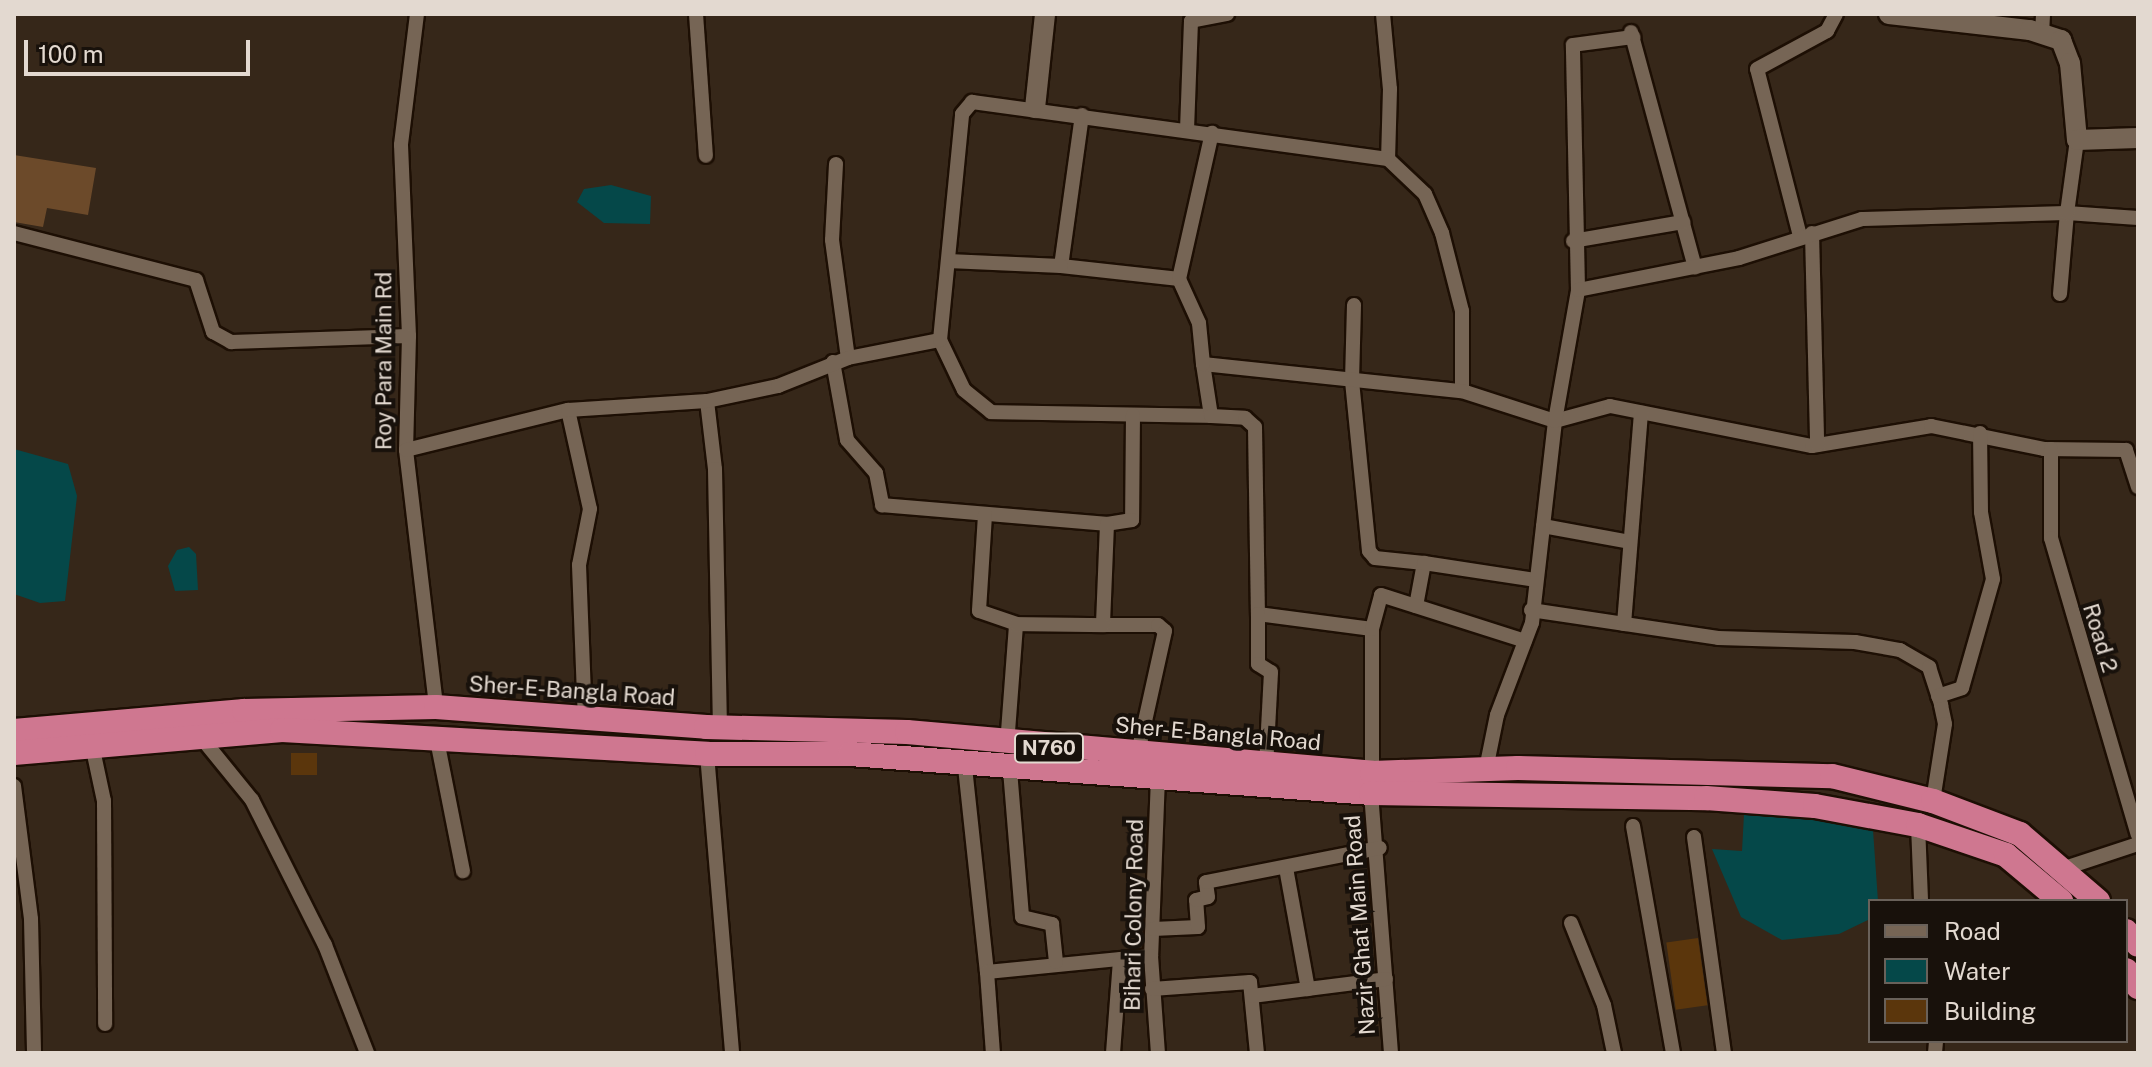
<!DOCTYPE html>
<style>
body{margin:0}
#map{position:relative;width:2152px;height:1067px;overflow:hidden;background:#362719;font-family:"Public Sans",sans-serif}
div>[style]{position:absolute}
.green>*{inset:0;background:#6c4a2a}
.water>*{inset:0;background:#054849}
.building>*{inset:0;background:#5b360c;transform-origin:0 0}
.roads{filter:drop-shadow(2px 0 #1d0f04) drop-shadow(-2px 0 #1d0f04) drop-shadow(0 2px #1d0f04) drop-shadow(0 -2px #1d0f04)}
.street>*{height:14px;margin:-7px;padding:0 7px;transform-origin:7px;border-radius:7px;background:#766555}
.secondary>*{height:20px;margin:-10px;padding:0 10px;transform-origin:10px;border-radius:10px;background:#766555}
.highway>*{height:24px;margin:-12px;padding:0 12px;transform-origin:12px;border-radius:12px;background:#cf7790}
span{translate:-50% -50%;white-space:nowrap;text-align:center;line-height:1.15;-webkit-text-stroke:8px #18110b;paint-order:stroke}
.shield-label span{padding:2px 6px;background:#18110b;border:2px solid;border-radius:6px;-webkit-text-stroke-width:0}
.shield-label{font-size:20px;color:#e3d9d0;font-weight:700}
.street-label{font-size:22px;color:#e3d9d0}
.frame{position:absolute;inset:0;border:16px solid #e3d9d0;pointer-events:none}
.legend{position:absolute;left:1868px;top:899px;width:260px;height:144px;box-sizing:border-box;background:#18110b;border:2px solid #69615a;margin:0;padding:10px 14px;list-style:none;font-size:24px;color:#e3d9d0}
.legend li{display:flex;align-items:center;gap:16px;height:40px}
.legend b{width:40px;border:2px solid #69615a}
.scale{position:absolute;left:24px;top:40px;width:226px;height:36px;box-sizing:border-box;border:4px solid #e3d9d0;border-top:0;padding-left:10px;font-size:24px;line-height:28px;white-space:nowrap;color:#e3d9d0;-webkit-text-stroke:6px #18110b;paint-order:stroke}
</style>
<div id="map">
<div class="green">
<i style="clip-path:polygon(14px 155px,96px 168px,88px 215px,47px 208px,43px 227px,14px 222px)"></i>
</div>
<div class="water">
<i style="clip-path:polygon(611px 185px,651px 196px,650px 224px,604px 223px,577px 202px,584px 189px)"></i>
<i style="clip-path:polygon(14px 449px,68px 464px,77px 496px,65px 601px,40px 603px,14px 594px)"></i>
<i style="clip-path:polygon(189px 547px,196px 554px,198px 590px,175px 591px,168px 566px,177px 550px)"></i>
<i style="clip-path:polygon(1796px 813px,1873px 830px,1878px 901px,1870px 901px,1870px 919px,1839px 934px,1782px 940px,1741px 917px,1712px 849px,1742px 851px,1744px 814px)"></i>
</div>
<div class="building">
<i style="left:317px;top:753px;width:22px;height:26px;rotate:90deg"></i>
<i style="left:1698px;top:938px;width:68px;height:32px;rotate:82deg"></i>
</div>
<div class="roads">
<div class="street">
<i style="left:417px;top:14px;width:132px;rotate:97deg"></i>
<i style="left:401px;top:145px;width:191px;rotate:87.6deg"></i>
<i style="left:409px;top:336px;width:114px;rotate:91.5deg"></i>
<i style="left:406px;top:450px;width:259px;rotate:83.3deg"></i>
<i style="left:696px;top:14px;width:142px;rotate:86deg"></i>
<i style="left:1383px;top:14px;width:75px;rotate:84.7deg"></i>
<i style="left:1390px;top:89px;width:70px;rotate:91.6deg"></i>
<i style="left:1388px;top:159px;width:51px;rotate:43.4deg"></i>
<i style="left:1425px;top:194px;width:43px;rotate:66.4deg"></i>
<i style="left:1442px;top:233px;width:81px;rotate:75.6deg"></i>
<i style="left:1462px;top:311px;width:80px;rotate:90deg"></i>
<i style="left:1462px;top:391px;width:98px;rotate:17.9deg"></i>
<i style="left:1555px;top:421px;width:57px;rotate:-15.3deg"></i>
<i style="left:1610px;top:406px;width:206px;rotate:11.2deg"></i>
<i style="left:1812px;top:446px;width:121px;rotate:-9.5deg"></i>
<i style="left:1931px;top:426px;width:115px;rotate:11.5deg"></i>
<i style="left:2044px;top:449px;width:82px;rotate:0.7deg"></i>
<i style="left:2126px;top:450px;width:39px;rotate:72deg"></i>
<i style="left:1631px;top:32px;width:244px;rotate:74.8deg"></i>
<i style="left:2042px;top:34px;width:20px;rotate:-87deg"></i>
<i style="left:1082px;top:115px;width:152px;rotate:97.9deg"></i>
<i style="left:1061px;top:266px;width:119px;rotate:6.3deg"></i>
<i style="left:1187px;top:130px;width:109px;rotate:-87.9deg"></i>
<i style="left:1191px;top:21px;width:37px;rotate:-11deg"></i>
<i style="left:836px;top:164px;width:76px;rotate:93deg"></i>
<i style="left:832px;top:240px;width:119px;rotate:82.3deg"></i>
<i style="left:14px;top:233px;width:188px;rotate:14.5deg"></i>
<i style="left:196px;top:280px;width:55px;rotate:71.9deg"></i>
<i style="left:213px;top:332px;width:21px;rotate:29deg"></i>
<i style="left:231px;top:342px;width:178px;rotate:-1.9deg"></i>
<i style="left:1812px;top:233px;width:212px;rotate:88.6deg"></i>
<i style="left:1800px;top:236px;width:172px;rotate:-104.4deg"></i>
<i style="left:1757px;top:69px;width:80px;rotate:-28.5deg"></i>
<i style="left:1827px;top:31px;width:19px;rotate:-62deg"></i>
<i style="left:1573px;top:241px;width:112px;rotate:-9.8deg"></i>
<i style="left:948px;top:261px;width:113px;rotate:2.5deg"></i>
<i style="left:1578px;top:290px;width:245px;rotate:-91.2deg"></i>
<i style="left:1573px;top:45px;width:61px;rotate:-7.6deg"></i>
<i style="left:2060px;top:294px;width:81px;rotate:-85.1deg"></i>
<i style="left:2067px;top:213px;width:71px;rotate:4deg"></i>
<i style="left:1354px;top:305px;width:76px;rotate:91.5deg"></i>
<i style="left:1352px;top:381px;width:171px;rotate:84.3deg"></i>
<i style="left:1369px;top:551px;width:9px;rotate:49deg"></i>
<i style="left:1375px;top:558px;width:49px;rotate:5.8deg"></i>
<i style="left:940px;top:340px;width:55px;rotate:64.4deg"></i>
<i style="left:964px;top:390px;width:35px;rotate:39deg"></i>
<i style="left:991px;top:412px;width:220px;rotate:1deg"></i>
<i style="left:1211px;top:416px;width:53px;rotate:-98.7deg"></i>
<i style="left:1203px;top:364px;width:260px;rotate:6deg"></i>
<i style="left:833px;top:362px;width:79px;rotate:79.8deg"></i>
<i style="left:847px;top:440px;width:44px;rotate:48.7deg"></i>
<i style="left:876px;top:473px;width:33px;rotate:79deg"></i>
<i style="left:882px;top:505px;width:226px;rotate:4.8deg"></i>
<i style="left:1203px;top:364px;width:41px;rotate:-95.6deg"></i>
<i style="left:1199px;top:323px;width:48px;rotate:-114.4deg"></i>
<i style="left:1179px;top:279px;width:150px;rotate:-77.3deg"></i>
<i style="left:707px;top:401px;width:68px;rotate:83.3deg"></i>
<i style="left:715px;top:469px;width:258px;rotate:88.9deg"></i>
<i style="left:568px;top:410px;width:101px;rotate:77.5deg"></i>
<i style="left:590px;top:509px;width:57px;rotate:101.1deg"></i>
<i style="left:579px;top:565px;width:154px;rotate:87.8deg"></i>
<i style="left:1133px;top:415px;width:105px;rotate:90.5deg"></i>
<i style="left:1132px;top:520px;width:25px;rotate:171deg"></i>
<i style="left:1107px;top:524px;width:101px;rotate:92.3deg"></i>
<i style="left:1103px;top:625px;width:55px"></i>
<i style="left:1158px;top:625px;width:9px;rotate:41deg"></i>
<i style="left:1165px;top:631px;width:125px;rotate:102.5deg"></i>
<i style="left:1211px;top:416px;width:34px;rotate:3deg"></i>
<i style="left:1245px;top:418px;width:13px;rotate:42deg"></i>
<i style="left:1255px;top:427px;width:187px;rotate:89.1deg"></i>
<i style="left:1258px;top:614px;width:115px;rotate:7.5deg"></i>
<i style="left:1372px;top:629px;width:144px;rotate:90deg"></i>
<i style="left:2051px;top:449px;width:89px;rotate:90deg"></i>
<i style="left:2051px;top:538px;width:309px;rotate:73.7deg"></i>
<i style="left:406px;top:450px;width:167px;rotate:-13.9deg"></i>
<i style="left:568px;top:410px;width:139px;rotate:-3.7deg"></i>
<i style="left:707px;top:401px;width:73px;rotate:-11.9deg"></i>
<i style="left:778px;top:386px;width:75px;rotate:-21.8deg"></i>
<i style="left:848px;top:358px;width:94px;rotate:-11.1deg"></i>
<i style="left:940px;top:340px;width:227px;rotate:-84.4deg"></i>
<i style="left:962px;top:114px;width:16px;rotate:-50deg"></i>
<i style="left:972px;top:102px;width:420px;rotate:7.8deg"></i>
<i style="left:985px;top:515px;width:96px;rotate:93.6deg"></i>
<i style="left:979px;top:611px;width:39px;rotate:19deg"></i>
<i style="left:1543px;top:526px;width:88px;rotate:10.4deg"></i>
<i style="left:1416px;top:606px;width:44px;rotate:-79.5deg"></i>
<i style="left:1424px;top:563px;width:112px;rotate:8.7deg"></i>
<i style="left:1531px;top:610px;width:189px;rotate:8.5deg"></i>
<i style="left:1718px;top:638px;width:137px;rotate:1.7deg"></i>
<i style="left:1855px;top:642px;width:46px;rotate:10.1deg"></i>
<i style="left:1900px;top:650px;width:34px;rotate:30deg"></i>
<i style="left:1929px;top:667px;width:40px;rotate:72deg"></i>
<i style="left:1941px;top:705px;width:19px;rotate:78deg"></i>
<i style="left:1945px;top:724px;width:78px;rotate:98.9deg"></i>
<i style="left:1258px;top:614px;width:50px;rotate:90deg"></i>
<i style="left:1258px;top:664px;width:15px;rotate:32deg"></i>
<i style="left:1271px;top:672px;width:94px;rotate:93deg"></i>
<i style="left:1624px;top:624px;width:212px;rotate:-85.4deg"></i>
<i style="left:1372px;top:629px;width:35px;rotate:-75deg"></i>
<i style="left:1381px;top:595px;width:151px;rotate:17.7deg"></i>
<i style="left:1938px;top:696px;width:25px;rotate:-18deg"></i>
<i style="left:1962px;top:688px;width:113px;rotate:-74.1deg"></i>
<i style="left:1993px;top:579px;width:68px;rotate:-100.2deg"></i>
<i style="left:1981px;top:512px;width:79px;rotate:-90.7deg"></i>
<i style="left:436px;top:735px;width:139px;rotate:78.8deg"></i>
<i style="left:200px;top:736px;width:82px;rotate:50.9deg"></i>
<i style="left:252px;top:800px;width:162px;rotate:63.3deg"></i>
<i style="left:325px;top:945px;width:116px;rotate:68.7deg"></i>
<i style="left:92px;top:745px;width:57px;rotate:77.9deg"></i>
<i style="left:104px;top:801px;width:223px;rotate:89.7deg"></i>
<i style="left:1007px;top:745px;width:121px;rotate:-85.7deg"></i>
<i style="left:1016px;top:624px;width:87px;rotate:0.7deg"></i>
<i style="left:707px;top:754px;width:300px;rotate:85.2deg"></i>
<i style="left:965px;top:767px;width:206px;rotate:83.9deg"></i>
<i style="left:987px;top:972px;width:165px;rotate:-5.6deg"></i>
<i style="left:1486px;top:769px;width:55px;rotate:-78.5deg"></i>
<i style="left:1497px;top:715px;width:98px;rotate:-69.2deg"></i>
<i style="left:1532px;top:623px;width:203px;rotate:-83.5deg"></i>
<i style="left:1555px;top:421px;width:133px;rotate:-80deg"></i>
<i style="left:1578px;top:290px;width:164px;rotate:-11.2deg"></i>
<i style="left:1739px;top:258px;width:129px;rotate:-17.6deg"></i>
<i style="left:1862px;top:219px;width:205px;rotate:-1.7deg"></i>
<i style="left:2067px;top:213px;width:74px;rotate:-82.2deg"></i>
<i style="left:1010px;top:770px;width:147px;rotate:85.3deg"></i>
<i style="left:1022px;top:917px;width:31px;rotate:13deg"></i>
<i style="left:1052px;top:924px;width:38px;rotate:84deg"></i>
<i style="left:1158px;top:777px;width:179px;rotate:92.2deg"></i>
<i style="left:1151px;top:956px;width:97px;rotate:85.9deg"></i>
<i style="left:14px;top:786px;width:134px;rotate:82.7deg"></i>
<i style="left:31px;top:919px;width:134px;rotate:88.7deg"></i>
<i style="left:1371px;top:793px;width:261px;rotate:85.6deg"></i>
<i style="left:1918px;top:825px;width:76px;rotate:87.7deg"></i>
<i style="left:1633px;top:826px;width:230px;rotate:80deg"></i>
<i style="left:1694px;top:837px;width:218px;rotate:82.1deg"></i>
<i style="left:1286px;top:868px;width:123px;rotate:79.7deg"></i>
<i style="left:2065px;top:868px;width:77px;rotate:-18.2deg"></i>
<i style="left:1571px;top:923px;width:88px;rotate:68.1deg"></i>
<i style="left:1604px;top:1005px;width:49px;rotate:78.2deg"></i>
<i style="left:1153px;top:929px;width:45px;rotate:-2.5deg"></i>
<i style="left:1198px;top:927px;width:27px;rotate:-94deg"></i>
<i style="left:1196px;top:900px;width:12px;rotate:-14deg"></i>
<i style="left:1208px;top:897px;width:15px;rotate:-98deg"></i>
<i style="left:1206px;top:882px;width:177px;rotate:-11.1deg"></i>
<i style="left:987px;top:972px;width:81px;rotate:85.8deg"></i>
<i style="left:1152px;top:989px;width:98px;rotate:-4.1deg"></i>
<i style="left:1250px;top:982px;width:71px;rotate:84.4deg"></i>
<i style="left:1252px;top:996px;width:135px;rotate:-7.2deg"></i>
<i style="left:1113px;top:1053px;width:94px;rotate:-85.7deg"></i>
<i style="left:1935px;top:1053px;width:12px;rotate:-85deg"></i>
</div>
<div class="secondary">
<i style="left:1889px;top:14px;width:142px;rotate:6.5deg"></i>
<i style="left:2030px;top:30px;width:33px;rotate:18deg"></i>
<i style="left:2061px;top:40px;width:25px;rotate:69deg"></i>
<i style="left:2070px;top:63px;width:77px;rotate:84.8deg"></i>
<i style="left:2077px;top:140px;width:61px;rotate:-1.9deg"></i>
<i style="left:1035px;top:108px;width:95px;rotate:-83.9deg"></i>
</div>
<div class="highway">
<i style="left:14px;top:731px;width:231px;rotate:-5deg"></i>
<i style="left:244px;top:711px;width:192px;rotate:-1.2deg"></i>
<i style="left:436px;top:707px;width:271px;rotate:4.2deg"></i>
<i style="left:706px;top:727px;width:201px;rotate:1.4deg"></i>
<i style="left:907px;top:732px;width:467px;rotate:5deg"></i>
<i style="left:1372px;top:773px;width:146px;rotate:-2deg"></i>
<i style="left:1518px;top:768px;width:314px;rotate:1.5deg"></i>
<i style="left:1832px;top:776px;width:104px;rotate:13.9deg"></i>
<i style="left:1933px;top:801px;width:93px;rotate:20.8deg"></i>
<i style="left:2020px;top:834px;width:103px;rotate:40.7deg"></i>
<i style="left:14px;top:753px;width:269px;rotate:-4.9deg"></i>
<i style="left:282px;top:730px;width:426px;rotate:3.2deg"></i>
<i style="left:707px;top:754px;width:143px"></i>
<i style="left:850px;top:754px;width:522px;rotate:4.28deg"></i>
<i style="left:1371px;top:793px;width:335px;rotate:0.9deg"></i>
<i style="left:1706px;top:798px;width:109px;rotate:4.2deg"></i>
<i style="left:1815px;top:806px;width:105px;rotate:10.5deg"></i>
<i style="left:1918px;top:825px;width:93px;rotate:18.8deg"></i>
<i style="left:2006px;top:855px;width:72px;rotate:39.9deg"></i>
<i style="left:2126px;top:931px;width:18px;rotate:49deg"></i>
<i style="left:2126px;top:970px;width:21px;rotate:55deg"></i>
</div>
</div>
<div class="shield-label">
<span style="left:1049px;top:748px">N760</span>
</div>
<div class="street-label">
<span style="left:384px;top:361px;rotate:-90deg">Roy Para Main Rd</span>
<span style="left:2100px;top:638px;rotate:73deg">Road 2</span>
<span style="left:572px;top:691px;rotate:4deg">Sher-E-Bangla Road</span>
<span style="left:1218px;top:734px;rotate:5deg">Sher-E-Bangla Road</span>
<span style="left:1134px;top:915px;rotate:-89deg">Bihari Colony Road</span>
<span style="left:1360px;top:925px;rotate:-94deg">Nazir Ghat Main Road</span>
</div>
<div class="frame"></div>
<ul class="legend">
<li><b style="height:10px;background:#766555"></b>Road</li>
<li><b style="height:22px;background:#054849"></b>Water</li>
<li><b style="height:22px;background:#5b360c"></b>Building</li>
</ul>
<div class="scale">100 m</div>
</div>
